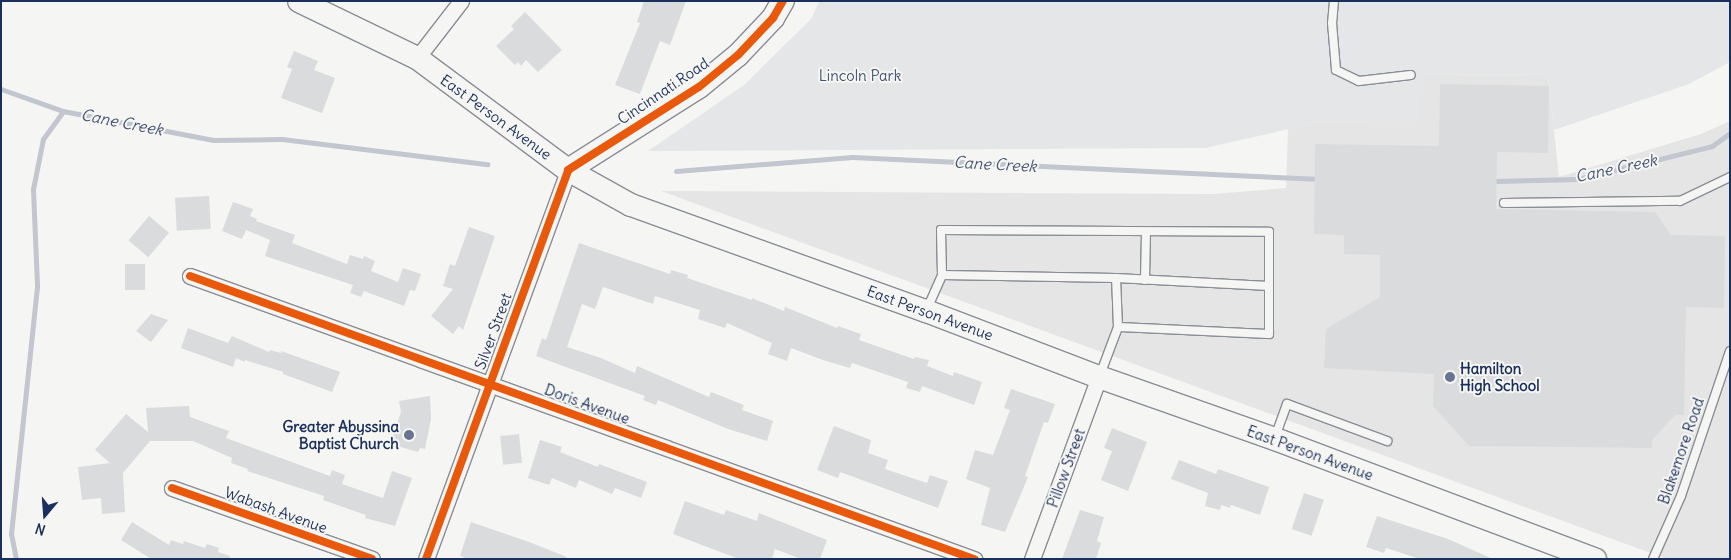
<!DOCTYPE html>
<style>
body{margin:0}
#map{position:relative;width:1731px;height:560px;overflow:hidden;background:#f5f5f3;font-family:Delius,sans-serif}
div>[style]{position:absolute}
.built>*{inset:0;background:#e5e5e6}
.green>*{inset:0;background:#e4e6e7}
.stream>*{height:5px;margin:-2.5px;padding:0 2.5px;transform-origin:2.5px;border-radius:2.5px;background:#c1c6cf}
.building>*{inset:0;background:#dadbdc;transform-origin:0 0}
.roads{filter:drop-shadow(1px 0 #898d95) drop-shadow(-1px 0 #898d95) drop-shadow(0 1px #898d95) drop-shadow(0 -1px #898d95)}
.lane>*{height:8px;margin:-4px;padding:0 4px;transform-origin:4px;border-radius:4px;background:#f5f5f3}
.street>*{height:15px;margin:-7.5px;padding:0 7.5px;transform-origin:7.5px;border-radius:7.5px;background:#f5f5f3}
.secondary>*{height:22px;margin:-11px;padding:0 11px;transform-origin:11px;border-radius:11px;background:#f5f5f3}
.cycleway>*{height:8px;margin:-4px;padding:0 4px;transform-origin:4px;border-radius:4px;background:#e8590c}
.dots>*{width:14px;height:14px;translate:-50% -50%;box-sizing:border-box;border:2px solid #f6f6f2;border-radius:50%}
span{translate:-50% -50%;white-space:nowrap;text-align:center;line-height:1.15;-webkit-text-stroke:4px #f6f6f2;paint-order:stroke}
.park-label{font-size:15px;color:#405177}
.street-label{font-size:15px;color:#1b2f5e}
.poi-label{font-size:15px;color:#1b2f5e;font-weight:700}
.left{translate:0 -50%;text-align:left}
.right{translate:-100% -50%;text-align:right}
.water-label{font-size:16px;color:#46567b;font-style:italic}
.frame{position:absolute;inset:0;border:2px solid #1b2f5e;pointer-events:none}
.north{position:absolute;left:20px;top:490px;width:50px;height:50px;-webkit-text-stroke:4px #f6f6f2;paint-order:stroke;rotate:198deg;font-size:14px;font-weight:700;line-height:20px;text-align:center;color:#1b2f5e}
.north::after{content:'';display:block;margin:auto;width:18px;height:22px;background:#1b2f5e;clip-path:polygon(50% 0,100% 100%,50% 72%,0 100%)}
</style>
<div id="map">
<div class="built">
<i style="clip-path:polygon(1426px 75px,1548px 76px,1559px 177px,1701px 134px,1730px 121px,1730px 559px,1667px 559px,661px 191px,1213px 194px,1286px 188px,1288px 129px,1316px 123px)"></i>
</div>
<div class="green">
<i style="clip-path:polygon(819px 1px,1730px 1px,1730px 62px,1689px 84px,1554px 130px,1548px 76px,1426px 75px,1419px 121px,1316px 123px,1205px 148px,648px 151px,744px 85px,812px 18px)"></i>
</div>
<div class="stream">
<i style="left:1px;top:89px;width:66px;rotate:19.5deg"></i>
<i style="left:676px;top:171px;width:177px;rotate:-4.5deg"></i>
<i style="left:852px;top:157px;width:464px;rotate:2.7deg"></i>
<i style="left:1497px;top:181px;width:81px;rotate:-1.4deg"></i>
<i style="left:1578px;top:179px;width:138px;rotate:-13.8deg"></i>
<i style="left:1712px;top:146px;width:22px;rotate:-36deg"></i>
<i style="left:16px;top:559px;width:25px;rotate:-101deg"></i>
<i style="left:11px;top:534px;width:250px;rotate:-84deg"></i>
<i style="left:37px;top:285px;width:96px;rotate:-92.4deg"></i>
<i style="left:33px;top:189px;width:51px;rotate:-78.7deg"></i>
<i style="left:43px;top:139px;width:34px;rotate:-54deg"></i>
<i style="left:63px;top:111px;width:153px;rotate:10.9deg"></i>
<i style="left:213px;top:140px;width:69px;rotate:-0.8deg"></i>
<i style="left:282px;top:139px;width:207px;rotate:7deg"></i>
</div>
<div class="building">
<i style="clip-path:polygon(644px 1px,686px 1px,670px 45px,660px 41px,640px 94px,615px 85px,640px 23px,637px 22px)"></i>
<i style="clip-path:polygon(525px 12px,562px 50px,538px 72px,526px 60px,521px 66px,518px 62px,515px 65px,496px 46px,514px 29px,511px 26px)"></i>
<i style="clip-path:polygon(294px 51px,318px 61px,314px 70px,335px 78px,322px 113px,281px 98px,292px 69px,287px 67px)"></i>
<i style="clip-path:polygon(1440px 84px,1549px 86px,1548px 153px,1497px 152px,1496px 209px,1655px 212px,1671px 235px,1725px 236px,1724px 308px,1686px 307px,1684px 415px,1675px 415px,1652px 440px,1652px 448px,1469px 446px,1433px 406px,1434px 374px,1324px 368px,1326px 329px,1380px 297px,1380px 255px,1344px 254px,1344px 235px,1314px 234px,1315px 144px,1439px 146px)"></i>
<i style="left:209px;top:196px;width:33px;height:34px;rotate:87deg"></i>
<i style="clip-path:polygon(233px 202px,253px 209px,250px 216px,257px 219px,256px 221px,295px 235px,292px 243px,347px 264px,350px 255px,363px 259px,364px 256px,375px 261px,371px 271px,398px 282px,403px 268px,421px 274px,415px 291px,410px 290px,404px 306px,364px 291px,361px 297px,350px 293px,353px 285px,265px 256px,270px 240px,246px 230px,242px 239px,222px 231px)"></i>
<i style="left:149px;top:216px;width:26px;height:32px;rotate:40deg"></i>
<i style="clip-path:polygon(469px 227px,495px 236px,463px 330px,459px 326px,453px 334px,431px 316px,453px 289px,443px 286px,450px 264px,455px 266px)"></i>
<i style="clip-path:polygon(579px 243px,670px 274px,671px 270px,688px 275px,687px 278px,752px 300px,752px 298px,784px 311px,785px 307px,837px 328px,838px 326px,861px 334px,859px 340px,914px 359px,915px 357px,929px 360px,927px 366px,953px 376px,954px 372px,982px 382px,974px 405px,922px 386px,920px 392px,906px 388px,908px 382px,852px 363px,850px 368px,823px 360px,791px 348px,787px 361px,768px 354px,772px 343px,727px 323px,725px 328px,698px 319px,700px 310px,655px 296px,653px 304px,603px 287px,595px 309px,582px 304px,567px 347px,601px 358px,635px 373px,637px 366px,709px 397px,711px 392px,744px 405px,742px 410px,773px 421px,767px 441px,728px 429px,658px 400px,656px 405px,643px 400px,645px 396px,536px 356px,542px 338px,546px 340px)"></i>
<i style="left:125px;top:264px;width:20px;height:26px"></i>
<i style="clip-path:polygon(151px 314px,168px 320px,151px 342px,136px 331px)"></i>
<i style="clip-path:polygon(188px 328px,228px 343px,232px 336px,269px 352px,270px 350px,281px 353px,281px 351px,340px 372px,332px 392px,283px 374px,283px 372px,245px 360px,245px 362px,236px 358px,233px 367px,181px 348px)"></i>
<i style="clip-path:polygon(1011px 389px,1055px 404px,1048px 423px,1044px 422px,1025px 476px,1028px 477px,1005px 532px,981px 525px,990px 488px,966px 479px,975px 450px,993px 455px,1010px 410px,1004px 408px)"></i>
<i style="clip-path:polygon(430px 396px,431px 419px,425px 449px,420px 448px,418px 452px,390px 444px,401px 412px,399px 401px)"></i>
<i style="clip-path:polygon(189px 406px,190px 417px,229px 431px,226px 438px,330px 476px,332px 470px,345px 475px,342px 484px,383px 498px,392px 471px,412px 478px,395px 526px,365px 518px,366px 515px,323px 500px,324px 496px,247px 471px,248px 469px,231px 463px,232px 458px,193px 441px,150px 441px,123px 473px,125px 512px,102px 514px,101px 498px,82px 500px,78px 467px,110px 463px,95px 450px,126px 414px,148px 432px,146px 408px)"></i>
<i style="clip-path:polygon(834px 426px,871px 440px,868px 453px,888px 460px,885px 469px,927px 483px,930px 475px,948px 481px,938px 508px,840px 472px,838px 478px,817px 470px)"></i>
<i style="clip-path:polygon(1112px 428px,1147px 442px,1128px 491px,1101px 480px,1112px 451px,1104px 448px)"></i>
<i style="left:519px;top:434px;width:29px;height:19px;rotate:84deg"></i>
<i style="clip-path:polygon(540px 440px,562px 447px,560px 452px,598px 467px,599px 464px,647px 482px,641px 498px,615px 488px,612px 494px,579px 480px,576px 488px,552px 478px,549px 485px,528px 478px)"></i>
<i style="clip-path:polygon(1179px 460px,1216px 474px,1218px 469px,1269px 487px,1260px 515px,1231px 505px,1230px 508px,1221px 505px,1220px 510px,1205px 506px,1208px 493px,1171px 479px)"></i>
<i style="left:1304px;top:493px;width:21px;height:38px;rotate:19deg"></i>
<i style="clip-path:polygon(685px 501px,724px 515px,726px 510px,757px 521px,759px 513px,827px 540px,820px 559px,801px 559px,775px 549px,772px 559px,739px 559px,673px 534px)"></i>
<i style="clip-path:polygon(1080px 510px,1104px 517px,1097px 541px,1101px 543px,1096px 559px,1062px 559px)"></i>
<i style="clip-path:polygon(1377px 516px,1448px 539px,1493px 559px,1420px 559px,1386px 548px,1384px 553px,1366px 547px)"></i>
<i style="clip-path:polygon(132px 522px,169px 545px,171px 540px,183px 544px,184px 541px,205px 548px,207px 544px,219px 548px,218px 552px,230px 556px,230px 559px,151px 559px,121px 540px)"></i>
<i style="clip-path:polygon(471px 522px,529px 542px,567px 557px,566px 559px,468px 559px,460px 556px)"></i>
</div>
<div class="roads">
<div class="lane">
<i style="left:1334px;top:1px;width:22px;rotate:95deg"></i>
<i style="left:1332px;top:23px;width:47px;rotate:85.1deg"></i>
<i style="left:1336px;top:70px;width:25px;rotate:26deg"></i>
<i style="left:1359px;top:81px;width:52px;rotate:-6.6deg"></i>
<i style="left:1504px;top:203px;width:176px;rotate:-0.7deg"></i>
<i style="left:1680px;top:201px;width:55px;rotate:-25.6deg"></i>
<i style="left:1116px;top:278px;width:153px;rotate:3deg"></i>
<i style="left:1145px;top:280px;width:48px;rotate:-88.8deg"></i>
<i style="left:927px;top:309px;width:37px;rotate:-66deg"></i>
<i style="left:1100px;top:375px;width:51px;rotate:-69.4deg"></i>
<i style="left:1118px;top:327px;width:49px;rotate:-92.3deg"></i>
<i style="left:1116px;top:278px;width:174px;rotate:-179deg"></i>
<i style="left:942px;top:275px;width:45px;rotate:-91.3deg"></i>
<i style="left:941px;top:230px;width:328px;rotate:0.3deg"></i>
<i style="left:1269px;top:232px;width:102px;rotate:90deg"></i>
<i style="left:1269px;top:334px;width:151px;rotate:-177.3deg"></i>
<i style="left:1275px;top:437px;width:35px;rotate:-70deg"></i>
<i style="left:1287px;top:404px;width:107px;rotate:20.3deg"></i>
<i style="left:1653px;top:559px;width:69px;rotate:-66deg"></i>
<i style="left:1681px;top:496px;width:153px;rotate:-71.3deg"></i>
</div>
<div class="street">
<i style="left:417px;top:58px;width:72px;rotate:-52.3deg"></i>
<i style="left:190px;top:276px;width:834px;rotate:19.85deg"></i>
<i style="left:172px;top:488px;width:212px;rotate:19.5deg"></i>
<i style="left:426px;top:559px;width:414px;rotate:-69.9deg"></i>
<i style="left:1032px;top:559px;width:194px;rotate:-69.8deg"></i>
</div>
<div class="secondary">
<i style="left:299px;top:1px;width:131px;rotate:25.8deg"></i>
<i style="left:417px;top:58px;width:188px;rotate:36.6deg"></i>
<i style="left:568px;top:170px;width:72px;rotate:29.1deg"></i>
<i style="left:631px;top:205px;width:313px;rotate:19.8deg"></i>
<i style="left:926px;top:311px;width:185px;rotate:20.9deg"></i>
<i style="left:1099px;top:377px;width:187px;rotate:19.4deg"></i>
<i style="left:1275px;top:439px;width:342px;rotate:20.6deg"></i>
<i style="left:568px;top:170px;width:155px;rotate:-32.4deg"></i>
<i style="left:699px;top:87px;width:50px;rotate:-39.4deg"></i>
<i style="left:738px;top:55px;width:51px;rotate:-46.6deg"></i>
<i style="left:773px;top:18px;width:20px;rotate:-60deg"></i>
</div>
</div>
<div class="cycleway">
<i style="left:190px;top:276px;width:834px;rotate:19.85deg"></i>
<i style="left:172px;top:488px;width:212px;rotate:19.5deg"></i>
<i style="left:426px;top:559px;width:414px;rotate:-69.9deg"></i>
<i style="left:568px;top:170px;width:155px;rotate:-32.4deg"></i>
<i style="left:699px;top:87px;width:50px;rotate:-39.4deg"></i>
<i style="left:738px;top:55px;width:51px;rotate:-46.6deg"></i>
<i style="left:773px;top:18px;width:20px;rotate:-60deg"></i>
</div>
<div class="dots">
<i style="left:1450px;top:377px;background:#677492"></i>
<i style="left:409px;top:435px;background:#677492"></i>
</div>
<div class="park-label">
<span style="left:860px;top:76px">Lincoln Park</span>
</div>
<div class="street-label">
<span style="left:663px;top:91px;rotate:-34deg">Cincinnati Road</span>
<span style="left:496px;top:117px;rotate:36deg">East Person Avenue</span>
<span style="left:930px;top:313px;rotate:20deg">East Person Avenue</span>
<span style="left:493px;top:331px;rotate:-70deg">Silver Street</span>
<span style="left:587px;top:404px;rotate:20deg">Doris Avenue</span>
<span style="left:1681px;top:451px;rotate:-71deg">Blakemore Road</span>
<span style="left:1310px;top:453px;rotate:20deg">East Person Avenue</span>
<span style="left:1066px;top:468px;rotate:-70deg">Pillow Street</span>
<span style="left:276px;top:510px;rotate:20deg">Wabash Avenue</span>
</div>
<div class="poi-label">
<span class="left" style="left:1460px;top:377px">Hamilton<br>High School</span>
<span class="right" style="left:399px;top:435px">Greater Abyssina<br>Baptist Church</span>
</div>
<div class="water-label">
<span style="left:122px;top:122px;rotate:11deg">Cane Creek</span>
<span style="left:995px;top:164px;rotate:3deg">Cane Creek</span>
<span style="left:1616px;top:168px;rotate:-12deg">Cane Creek</span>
</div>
<div class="frame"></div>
<div class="north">N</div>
</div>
